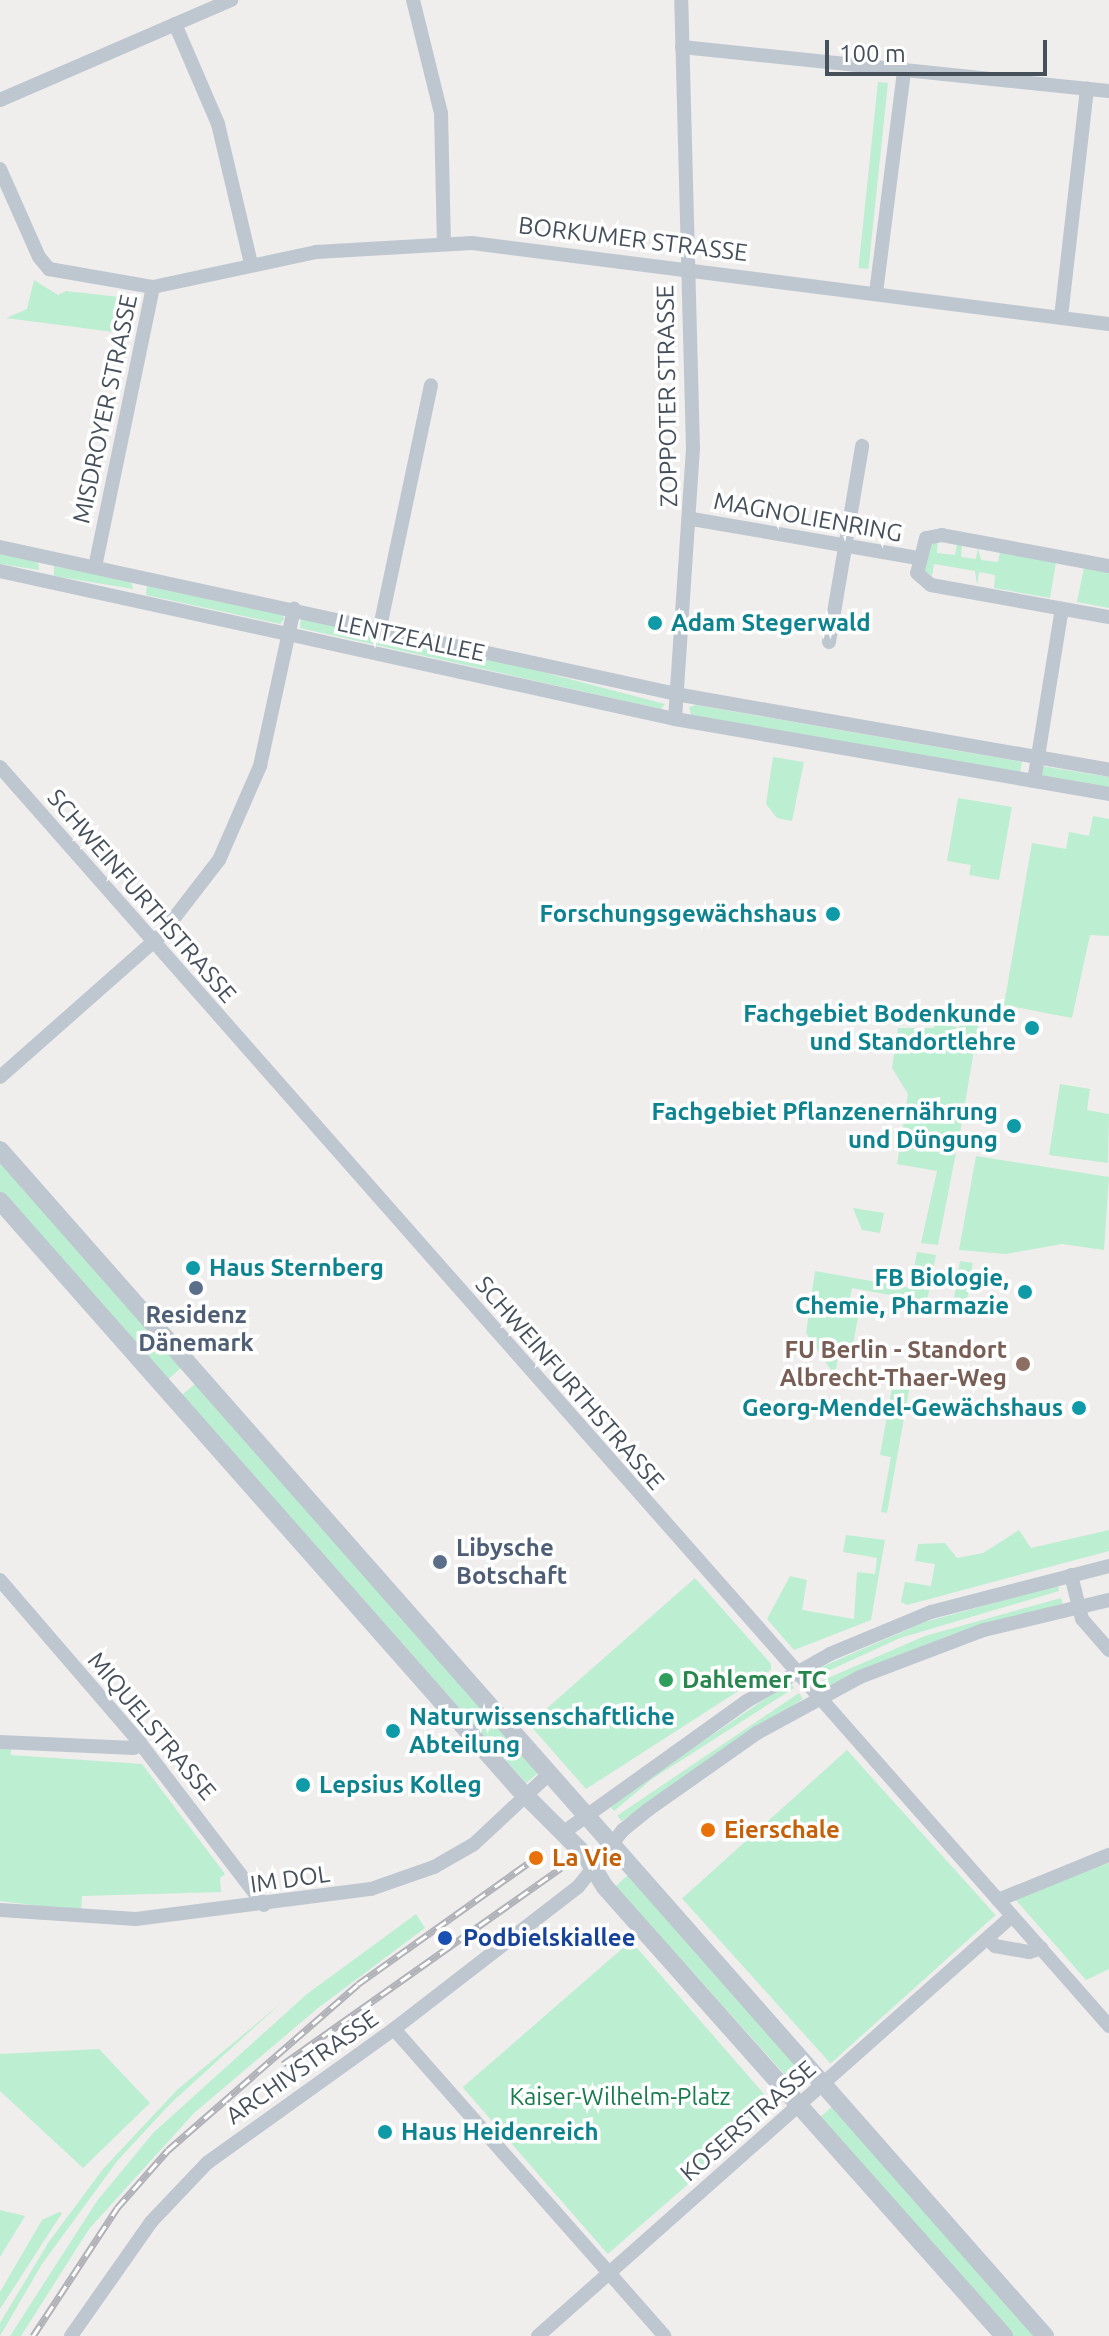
<!DOCTYPE html>
<meta charset="utf-8">
<style>
body{margin:0}
#map{position:relative;width:1109px;height:2336px;overflow:hidden;background:#f0eded;font-family:Ubuntu,sans-serif}
div>[style]{position:absolute}
.green>*{inset:0;background:#bceed1;transform-origin:0 0}
.minor>*{height:14px;margin:-7px;padding:0 7px;transform-origin:7px;border-radius:7px;background:#bec7d0}
.tertiary>*{height:18px;margin:-9px;padding:0 9px;transform-origin:9px;border-radius:9px;background:#bec7d0}
.rail>*{height:7px;margin-top:-3.5px;transform-origin:0;background:repeating-linear-gradient(90deg,#fff 0 12px,#b0b2b8 0 24px);box-sizing:border-box;border-block:2px solid #b0b2b8}
.dots>*{width:22px;height:22px;translate:-50% -50%;box-sizing:border-box;border:4px solid #fff;border-radius:50%}
span{translate:-50% -50%;white-space:nowrap;text-align:center;line-height:1.15;-webkit-text-stroke:7px #fff;paint-order:stroke}
.street-label{font-size:24px;color:#46505b}
.culture-label{font-size:24px;color:#0d838f;font-weight:700}
.left{translate:0 -50%;text-align:left}
.right{translate:-100% -50%;text-align:right}
.service-label{font-size:24px;color:#4e5e75;font-weight:700}
.education-label{font-size:24px;color:#785e54;font-weight:700}
.leisure-label{font-size:24px;color:#27864d;font-weight:700}
.food-label{font-size:24px;color:#c56008;font-weight:700}
.transit-label{font-size:24px;color:#164399;font-weight:700}
.park-label{font-size:24px;color:#187b4d}
.scale{position:absolute;left:825px;top:40px;width:222px;height:36px;box-sizing:border-box;border:4px solid #46505b;border-top:0;padding-left:10px;font-size:24px;line-height:28px;white-space:nowrap;color:#46505b;-webkit-text-stroke:6px #fff;paint-order:stroke}
</style>
<div id="map">
<div class="green">
<i style="left:878px;top:82px;width:10px;height:187px;rotate:6deg"></i>
<i style="clip-path:polygon(34px 280px,58px 295px,66px 291px,128px 298px,134px 307px,129px 334px,6px 318px,27px 309px)"></i>
<i style="clip-path:polygon(938px 540px,937px 553px,955px 555px,957px 544px,962px 545px,961px 557px,976px 559px,978px 548px,981px 560px,998px 562px,1000px 552px,1056px 562px,1050px 598px,994px 588px,995px 575px,979px 572px,977px 585px,975px 571px,934px 564px,932px 576px,924px 570px,931px 543px)"></i>
<i style="clip-path:polygon(0 553px,38px 560px,39px 570px,0 564px)"></i>
<i style="clip-path:polygon(54px 566px,131px 582px,133px 589px,54px 576px)"></i>
<i style="clip-path:polygon(1084px 567px,1109px 571px,1109px 608px,1077px 602px)"></i>
<i style="clip-path:polygon(147px 586px,283px 615px,284px 619px,280px 624px,146px 595px)"></i>
<i style="clip-path:polygon(301px 618px,481px 656px,665px 704px,661px 709px,300px 628px)"></i>
<i style="clip-path:polygon(696px 705px,1022px 762px,1020px 773px,691px 715px,689px 707px)"></i>
<i style="clip-path:polygon(773px 757px,804px 762px,792px 821px,777px 818px,766px 804px)"></i>
<i style="clip-path:polygon(1041px 766px,1109px 777px,1109px 789px,1039px 776px)"></i>
<i style="clip-path:polygon(958px 798px,1012px 807px,999px 880px,969px 875px,971px 865px,947px 861px)"></i>
<i style="clip-path:polygon(1093px 816px,1109px 819px,1109px 936px,1090px 935px,1072px 1018px,1004px 1005px,1032px 843px,1066px 849px,1069px 832px,1089px 836px)"></i>
<i style="clip-path:polygon(966px 1006px,981px 1009px,961px 1127px,938px 1245px,921px 1243px,937px 1171px,897px 1164px,908px 1094px,892px 1068px,898px 1028px,934px 1028px,935px 1022px,959px 1028px)"></i>
<i style="clip-path:polygon(1060px 1084px,1090px 1089px,1087px 1110px,1109px 1114px,1108px 1163px,1049px 1155px)"></i>
<i style="clip-path:polygon(976px 1156px,1109px 1177px,1104px 1250px,1062px 1244px,1006px 1254px,959px 1250px)"></i>
<i style="left:0;top:1162px;width:274px;height:26px;rotate:48deg"></i>
<i style="clip-path:polygon(853px 1208px,884px 1213px,880px 1233px,862px 1230px)"></i>
<i style="clip-path:polygon(917px 1252px,936px 1255px,925px 1312px,905px 1309px,906px 1298px,852px 1288px,850px 1298px,861px 1301px,853px 1345px,840px 1343px,835px 1376px,806px 1333px,815px 1271px,910px 1288px)"></i>
<i style="left:960px;top:1261px;width:13px;height:39px;rotate:9deg"></i>
<i style="clip-path:polygon(893px 1382px,910px 1385px,887px 1513px,881px 1512px,891px 1457px,880px 1455px)"></i>
<i style="clip-path:polygon(196px 1383px,538px 1773px,526px 1783px,182px 1395px)"></i>
<i style="clip-path:polygon(1019px 1530px,1031px 1548px,1109px 1530px,1109px 1551px,907px 1605px,901px 1602px,905px 1582px,931px 1586px,935px 1564px,915px 1561px,918px 1544px,945px 1543px,957px 1558px,983px 1553px)"></i>
<i style="clip-path:polygon(846px 1535px,885px 1540px,871px 1620px,794px 1650px,767px 1619px,790px 1576px,807px 1580px,802px 1610px,854px 1619px,857px 1572px,875px 1574px,877px 1558px,843px 1552px)"></i>
<i style="clip-path:polygon(695px 1578px,771px 1664px,771px 1670px,586px 1789px,529px 1724px)"></i>
<i style="clip-path:polygon(1058px 1585px,1059px 1591px,900px 1638px,817px 1676px,812px 1671px,925px 1622px)"></i>
<i style="clip-path:polygon(1061px 1598px,1063px 1605px,950px 1635px,826px 1687px,821px 1681px,925px 1636px)"></i>
<i style="clip-path:polygon(790px 1682px,794px 1688px,652px 1779px,614px 1811px,609px 1805px)"></i>
<i style="left:799px;top:1693px;width:7px;height:219px;rotate:56deg"></i>
<i style="clip-path:polygon(0 1748px,11px 1748px,11px 1755px,142px 1764px,225px 1874px,220px 1878px,221px 1892px,82px 1896px,81px 1911px,0 1901px)"></i>
<i style="left:847px;top:1750px;width:222px;height:222px;rotate:48deg"></i>
<i style="clip-path:polygon(1109px 1863px,1109px 1969px,1086px 1980px,1014px 1898px)"></i>
<i style="left:628px;top:1875px;width:262px;height:17px;rotate:48deg"></i>
<i style="clip-path:polygon(416px 1914px,425px 1928px,318px 2008px,194px 2113px,89px 2229px,21px 2336px,10px 2336px,97px 2201px,153px 2133px,307px 1994px)"></i>
<i style="left:631px;top:1941px;width:221px;height:223px;rotate:49deg"></i>
<i style="clip-path:polygon(281px 2003px,171px 2103px,118px 2160px,42px 2264px,0 2336px,0 2323px,48px 2243px,103px 2169px,177px 2090px)"></i>
<i style="clip-path:polygon(99px 2049px,150px 2103px,83px 2168px,0 2091px,0 2054px)"></i>
<i style="left:833px;top:2106px;width:305px;height:18px;rotate:49deg"></i>
<i style="clip-path:polygon(0 2210px,25px 2216px,0 2257px)"></i>
<i style="clip-path:polygon(59px 2212px,62px 2213px,0 2309px,0 2292px,42px 2220px)"></i>
</div>
<div class="minor">
<i style="left:413px;top:0;width:116px;rotate:76.1deg"></i>
<i style="left:441px;top:113px;width:130px;rotate:88.7deg"></i>
<i style="left:175px;top:24px;width:109px;rotate:66.7deg"></i>
<i style="left:218px;top:124px;width:144px;rotate:76.7deg"></i>
<i style="left:682px;top:47px;width:429px;rotate:5.9deg"></i>
<i style="left:0;top:100px;width:252px;rotate:-23.4deg"></i>
<i style="left:0;top:169px;width:96px;rotate:66.1deg"></i>
<i style="left:39px;top:257px;width:16px;rotate:50deg"></i>
<i style="left:49px;top:269px;width:106px;rotate:9.8deg"></i>
<i style="left:153px;top:287px;width:286px;rotate:101.7deg"></i>
<i style="left:153px;top:287px;width:167px;rotate:-12.1deg"></i>
<i style="left:316px;top:252px;width:156px;rotate:-3.3deg"></i>
<i style="left:472px;top:243px;width:642px;rotate:7.25deg"></i>
<i style="left:876px;top:293px;width:225px;rotate:-82.8deg"></i>
<i style="left:1061px;top:317px;width:230px;rotate:-83.5deg"></i>
<i style="left:692px;top:519px;width:229px;rotate:9.8deg"></i>
<i style="left:0;top:547px;width:697px;rotate:12.26deg"></i>
<i style="left:681px;top:695px;width:435px;rotate:9.9deg"></i>
<i style="left:1109px;top:566px;width:170px;rotate:-169.5deg"></i>
<i style="left:942px;top:535px;width:16px;rotate:169deg"></i>
<i style="left:926px;top:538px;width:36px;rotate:104deg"></i>
<i style="left:917px;top:573px;width:18px;rotate:41deg"></i>
<i style="left:931px;top:585px;width:181px;rotate:10.2deg"></i>
<i style="left:0;top:571px;width:691px;rotate:12.37deg"></i>
<i style="left:675px;top:719px;width:440px;rotate:9.8deg"></i>
<i style="left:380px;top:627px;width:247px;rotate:-78.1deg"></i>
<i style="left:829px;top:642px;width:199px;rotate:-80.4deg"></i>
<i style="left:675px;top:719px;width:271px;rotate:-86.2deg"></i>
<i style="left:693px;top:449px;width:449px;rotate:-91.5deg"></i>
<i style="left:0;top:767px;width:1678px;rotate:48.62deg"></i>
<i style="left:1034px;top:781px;width:174px;rotate:-80.8deg"></i>
<i style="left:0;top:1077px;width:215px;rotate:-41.4deg"></i>
<i style="left:161px;top:935px;width:95px;rotate:-52.3deg"></i>
<i style="left:219px;top:860px;width:103px;rotate:-66.4deg"></i>
<i style="left:260px;top:766px;width:161px;rotate:-77.8deg"></i>
<i style="left:1071px;top:1575px;width:45px;rotate:76deg"></i>
<i style="left:1082px;top:1619px;width:41px;rotate:48.9deg"></i>
<i style="left:0;top:1580px;width:215px;rotate:49.3deg"></i>
<i style="left:140px;top:1743px;width:204px;rotate:52.6deg"></i>
<i style="left:0;top:1742px;width:134px;rotate:2.6deg"></i>
<i style="left:134px;top:1748px;width:8px;rotate:-40deg"></i>
<i style="left:564px;top:1832px;width:225px;rotate:-35.6deg"></i>
<i style="left:747px;top:1701px;width:95px;rotate:-29.5deg"></i>
<i style="left:830px;top:1654px;width:109px;rotate:-22.6deg"></i>
<i style="left:931px;top:1612px;width:184px;rotate:-14.5deg"></i>
<i style="left:998px;top:1900px;width:120px;rotate:-22.1deg"></i>
<i style="left:0;top:1910px;width:136px;rotate:3.8deg"></i>
<i style="left:136px;top:1919px;width:237px;rotate:-7.3deg"></i>
<i style="left:371px;top:1889px;width:67px;rotate:-19.2deg"></i>
<i style="left:434px;top:1867px;width:46px;rotate:-29.9deg"></i>
<i style="left:474px;top:1844px;width:103px;rotate:-43deg"></i>
<i style="left:988px;top:1939px;width:10px;rotate:45deg"></i>
<i style="left:995px;top:1946px;width:35px;rotate:10deg"></i>
<i style="left:1029px;top:1952px;width:13px;rotate:-18deg"></i>
<i style="left:394px;top:2029px;width:409px;rotate:48.6deg"></i>
<i style="left:71px;top:2336px;width:139px;rotate:-54.9deg"></i>
<i style="left:151px;top:2222px;width:81px;rotate:-46.5deg"></i>
<i style="left:207px;top:2163px;width:230px;rotate:-35.6deg"></i>
<i style="left:394px;top:2029px;width:232px;rotate:-37.7deg"></i>
<i style="left:578px;top:1887px;width:73px;rotate:-51.7deg"></i>
<i style="left:623px;top:1830px;width:33px;rotate:-39deg"></i>
<i style="left:649px;top:1809px;width:132px;rotate:-35.1deg"></i>
<i style="left:757px;top:1733px;width:117px;rotate:-28.5deg"></i>
<i style="left:860px;top:1677px;width:133px;rotate:-20.8deg"></i>
<i style="left:984px;top:1630px;width:129px;rotate:-13.5deg"></i>
<i style="left:538px;top:2336px;width:633px;rotate:-41.54deg"></i>
</div>
<div class="tertiary">
<i style="left:0;top:1150px;width:1581px;rotate:48.62deg"></i>
<i style="left:0;top:1201px;width:784px;rotate:48.57deg"></i>
<i style="left:519px;top:1789px;width:93px;rotate:45deg"></i>
<i style="left:585px;top:1855px;width:38px;rotate:58deg"></i>
<i style="left:605px;top:1887px;width:601px;rotate:48.37deg"></i>
</div>
<div class="rail">
<i style="left:283px;top:2064px;width:340px;rotate:-35.2deg"></i>
<i style="left:33px;top:2336px;width:153px;rotate:-56.7deg"></i>
<i style="left:117px;top:2208px;width:77px;rotate:-48.7deg"></i>
<i style="left:168px;top:2150px;width:252px;rotate:-41.1deg"></i>
<i style="left:358px;top:1984px;width:229px;rotate:-35.4deg"></i>
</div>
<div class="dots">
<i style="left:655px;top:623px;background:#0f9aa8"></i>
<i style="left:833px;top:914px;background:#0f9aa8"></i>
<i style="left:1032px;top:1028px;background:#0f9aa8"></i>
<i style="left:1014px;top:1126px;background:#0f9aa8"></i>
<i style="left:193px;top:1268px;background:#0f9aa8"></i>
<i style="left:196px;top:1288px;background:#5c6f8a"></i>
<i style="left:1025px;top:1292px;background:#0f9aa8"></i>
<i style="left:1023px;top:1364px;background:#8d6e63"></i>
<i style="left:1079px;top:1408px;background:#0f9aa8"></i>
<i style="left:440px;top:1562px;background:#5c6f8a"></i>
<i style="left:666px;top:1680px;background:#2e9e5b"></i>
<i style="left:393px;top:1731px;background:#0f9aa8"></i>
<i style="left:303px;top:1785px;background:#0f9aa8"></i>
<i style="left:708px;top:1830px;background:#e8710a"></i>
<i style="left:536px;top:1858px;background:#e8710a"></i>
<i style="left:445px;top:1938px;background:#1a4fb4"></i>
<i style="left:385px;top:2132px;background:#0f9aa8"></i>
</div>
<div class="street-label">
<span style="left:633px;top:239px;rotate:7deg">BORKUMER STRASSE</span>
<span style="left:667px;top:396px;rotate:-91deg">ZOPPOTER STRASSE</span>
<span style="left:105px;top:409px;rotate:-78deg">MISDROYER STRASSE</span>
<span style="left:808px;top:517px;rotate:10deg">MAGNOLIENRING</span>
<span style="left:411px;top:638px;rotate:12deg">LENTZEALLEE</span>
<span style="left:142px;top:896px;rotate:49deg">SCHWEINFURTHSTRASSE</span>
<span style="left:570px;top:1383px;rotate:49deg">SCHWEINFURTHSTRASSE</span>
<span style="left:152px;top:1726px;rotate:50deg">MIQUELSTRASSE</span>
<span style="left:290px;top:1879px;rotate:-8deg">IM DOL</span>
<span style="left:302px;top:2067px;rotate:-35deg">ARCHIVSTRASSE</span>
<span style="left:748px;top:2121px;rotate:-41deg">KOSERSTRASSE</span>
</div>
<div class="culture-label">
<span class="left" style="left:671px;top:623px">Adam Stegerwald</span>
<span class="right" style="left:817px;top:914px">Forschungsgewächshaus</span>
<span class="right" style="left:1016px;top:1028px">Fachgebiet Bodenkunde<br>und Standortlehre</span>
<span class="right" style="left:998px;top:1126px">Fachgebiet Pflanzenernährung<br>und Düngung</span>
<span class="left" style="left:209px;top:1268px">Haus Sternberg</span>
<span class="right" style="left:1009px;top:1292px">FB Biologie,<br>Chemie, Pharmazie</span>
<span class="right" style="left:1063px;top:1408px">Georg-Mendel-Gewächshaus</span>
<span class="left" style="left:409px;top:1731px">Naturwissenschaftliche<br>Abteilung</span>
<span class="left" style="left:319px;top:1785px">Lepsius Kolleg</span>
<span class="left" style="left:401px;top:2132px">Haus Heidenreich</span>
</div>
<div class="service-label">
<span style="left:196px;top:1329px">Residenz<br>Dänemark</span>
<span class="left" style="left:456px;top:1562px">Libysche<br>Botschaft</span>
</div>
<div class="education-label">
<span class="right" style="left:1007px;top:1364px">FU Berlin - Standort<br>Albrecht-Thaer-Weg</span>
</div>
<div class="leisure-label">
<span class="left" style="left:682px;top:1680px">Dahlemer TC</span>
</div>
<div class="food-label">
<span class="left" style="left:724px;top:1830px">Eierschale</span>
<span class="left" style="left:552px;top:1858px">La Vie</span>
</div>
<div class="transit-label">
<span class="left" style="left:463px;top:1938px">Podbielskiallee</span>
</div>
<div class="park-label">
<span style="left:620px;top:2097px">Kaiser-Wilhelm-Platz</span>
</div>
<div class="scale">100 m</div>
</div>
